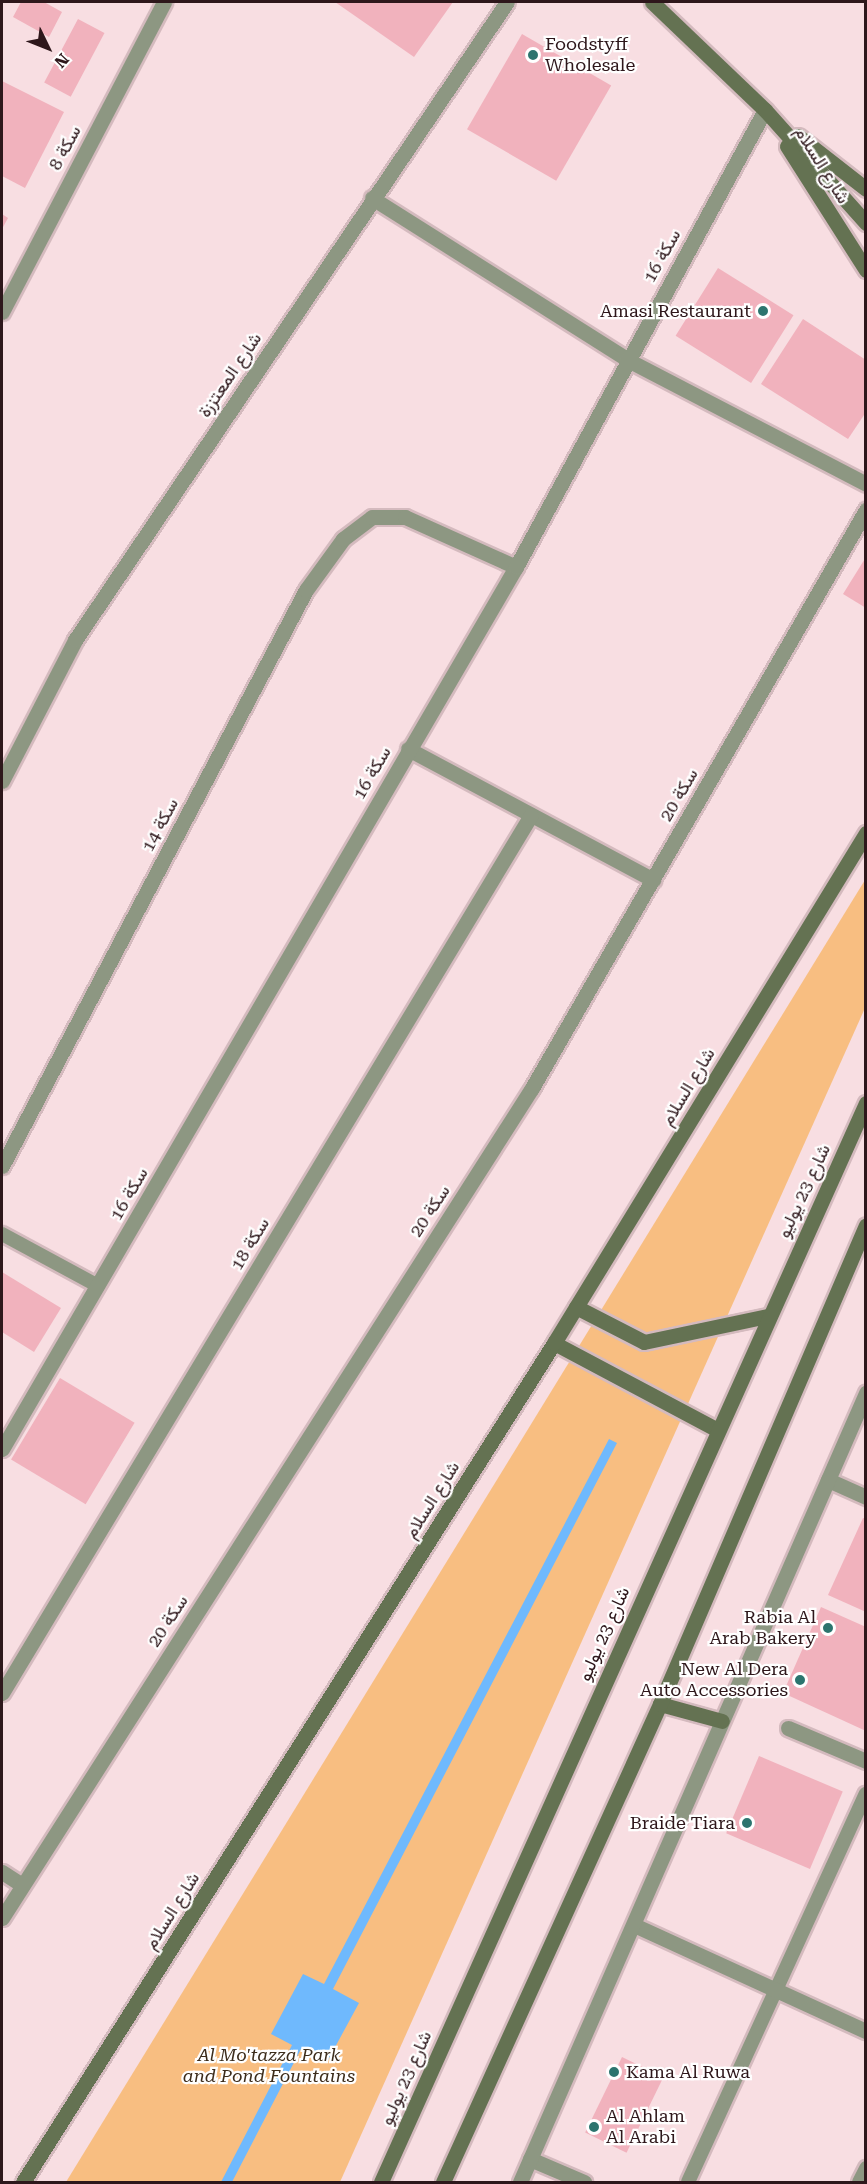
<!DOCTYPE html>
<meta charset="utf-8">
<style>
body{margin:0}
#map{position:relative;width:867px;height:2184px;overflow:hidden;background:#f8dee2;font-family:"Roboto Serif",Vazirmatn,serif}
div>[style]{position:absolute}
.green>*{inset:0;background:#f8be81}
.water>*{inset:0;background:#6fb9fd}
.building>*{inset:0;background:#f1b2bd;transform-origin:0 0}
.roads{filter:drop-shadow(2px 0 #d4babe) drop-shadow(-2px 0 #d4babe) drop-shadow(0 2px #d4babe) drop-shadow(0 -2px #d4babe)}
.lane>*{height:14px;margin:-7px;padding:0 7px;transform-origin:7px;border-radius:7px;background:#8d9782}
.street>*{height:15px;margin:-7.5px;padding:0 7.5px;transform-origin:7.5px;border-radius:7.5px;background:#8d9782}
.secondary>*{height:15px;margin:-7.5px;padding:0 7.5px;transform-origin:7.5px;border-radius:7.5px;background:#647252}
.dots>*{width:16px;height:16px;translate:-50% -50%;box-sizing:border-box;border:3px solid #fff;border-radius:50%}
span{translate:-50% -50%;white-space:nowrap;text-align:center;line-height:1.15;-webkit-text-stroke:4.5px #fff;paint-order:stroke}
.poi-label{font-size:18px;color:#2e171b}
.left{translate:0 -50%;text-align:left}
.right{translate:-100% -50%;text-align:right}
.street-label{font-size:18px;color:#2e171b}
.park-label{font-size:18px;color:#3c2c1b;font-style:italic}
.frame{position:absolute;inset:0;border:3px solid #2e171b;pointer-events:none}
.north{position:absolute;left:18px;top:18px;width:60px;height:60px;-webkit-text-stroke:4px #fff;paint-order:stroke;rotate:133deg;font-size:16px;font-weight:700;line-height:24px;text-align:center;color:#2e171b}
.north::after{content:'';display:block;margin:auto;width:21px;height:27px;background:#2e171b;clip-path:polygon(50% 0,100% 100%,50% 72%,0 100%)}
</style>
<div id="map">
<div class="green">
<i style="clip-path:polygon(865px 880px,865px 1008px,340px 2182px,66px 2182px)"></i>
</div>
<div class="water">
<i style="clip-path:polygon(609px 1439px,617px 1443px,333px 1989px,359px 2003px,327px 2062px,301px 2049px,232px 2182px,221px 2182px,292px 2045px,271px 2034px,303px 1974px,324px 1984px)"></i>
</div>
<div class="building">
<i style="clip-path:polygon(21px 2px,44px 2px,62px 12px,49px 37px,13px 17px)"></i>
<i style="clip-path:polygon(335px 2px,453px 2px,414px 57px)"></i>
<i style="left:78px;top:19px;width:30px;height:72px;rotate:28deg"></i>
<i style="left:522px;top:34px;width:103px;height:110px;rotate:30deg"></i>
<i style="clip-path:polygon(2px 81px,64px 112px,25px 188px,2px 176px)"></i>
<i style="clip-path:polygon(2px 214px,8px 218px,2px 229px)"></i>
<i style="left:718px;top:268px;width:89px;height:80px;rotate:32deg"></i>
<i style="clip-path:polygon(803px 319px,866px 360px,866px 412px,848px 439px,761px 384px)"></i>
<i style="clip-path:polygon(866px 557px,866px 608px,843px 594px)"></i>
<i style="clip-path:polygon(2px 1272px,61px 1308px,34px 1352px,2px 1332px)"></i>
<i style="left:60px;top:1378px;width:87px;height:95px;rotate:31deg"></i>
<i style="clip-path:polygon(863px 1518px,866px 1519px,866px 1612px,828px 1595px)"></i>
<i style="clip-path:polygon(821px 1607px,866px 1627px,866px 1731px,783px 1693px)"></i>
<i style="left:759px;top:1756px;width:91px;height:84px;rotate:23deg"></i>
<i style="left:622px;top:2057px;width:46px;height:84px;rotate:26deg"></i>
</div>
<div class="roads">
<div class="lane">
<i style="left:2px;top:1234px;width:109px;rotate:28.4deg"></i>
<i style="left:688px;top:2182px;width:427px;rotate:-65.4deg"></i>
</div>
<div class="street">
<i style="left:372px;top:198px;width:303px;rotate:32.3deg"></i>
<i style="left:628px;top:360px;width:268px;rotate:27.5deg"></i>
<i style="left:2px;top:312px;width:350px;rotate:-62.4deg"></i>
<i style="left:408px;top:749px;width:278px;rotate:28.1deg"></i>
<i style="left:2px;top:781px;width:159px;rotate:-62.6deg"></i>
<i style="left:75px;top:640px;width:770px;rotate:-55.9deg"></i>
<i style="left:2px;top:1166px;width:651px;rotate:-62.18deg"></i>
<i style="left:306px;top:590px;width:63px;rotate:-54deg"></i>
<i style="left:343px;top:539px;width:36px;rotate:-37deg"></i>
<i style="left:372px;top:517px;width:33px"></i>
<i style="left:405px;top:517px;width:122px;rotate:24.2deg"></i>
<i style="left:2px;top:1449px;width:1021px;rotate:-59.77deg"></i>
<i style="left:516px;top:567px;width:520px;rotate:-61.42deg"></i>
<i style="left:828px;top:1480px;width:42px;rotate:24.1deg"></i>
<i style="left:2px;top:1693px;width:1025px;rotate:-58.93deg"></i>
<i style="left:788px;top:1728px;width:85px;rotate:22.9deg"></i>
<i style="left:2px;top:1872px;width:24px;rotate:33deg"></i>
<i style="left:2px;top:1918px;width:985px;rotate:-57.44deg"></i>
<i style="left:532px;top:1088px;width:668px;rotate:-59.98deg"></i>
<i style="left:634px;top:1925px;width:255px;rotate:24.6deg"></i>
<i style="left:530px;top:2159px;width:59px;rotate:23.1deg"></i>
<i style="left:520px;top:2182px;width:862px;rotate:-66.32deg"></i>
<i style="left:859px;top:2182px;width:16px;rotate:-63deg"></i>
</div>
<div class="secondary">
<i style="left:652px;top:2px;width:156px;rotate:43.7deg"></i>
<i style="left:765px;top:110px;width:152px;rotate:48.2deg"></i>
<i style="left:798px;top:136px;width:86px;rotate:37.9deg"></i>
<i style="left:787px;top:146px;width:147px;rotate:57.5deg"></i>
<i style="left:576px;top:1307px;width:76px;rotate:27.2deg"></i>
<i style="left:644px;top:1342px;width:126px;rotate:-11.9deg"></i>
<i style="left:554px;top:1343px;width:183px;rotate:28deg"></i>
<i style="left:660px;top:1704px;width:64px;rotate:15.3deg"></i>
<i style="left:23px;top:2182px;width:993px;rotate:-57.67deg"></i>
<i style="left:554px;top:1343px;width:598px;rotate:-58.54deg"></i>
<i style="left:381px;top:2182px;width:1183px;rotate:-65.8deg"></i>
<i style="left:443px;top:2182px;width:525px;rotate:-65.58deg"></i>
<i style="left:660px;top:1704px;width:521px;rotate:-66.73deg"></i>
</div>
</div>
<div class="dots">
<i style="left:533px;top:55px;background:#2c746e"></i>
<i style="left:763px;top:311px;background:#2c746e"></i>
<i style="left:828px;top:1628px;background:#2c746e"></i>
<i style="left:800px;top:1680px;background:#2c746e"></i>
<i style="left:747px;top:1823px;background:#2c746e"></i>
<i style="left:614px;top:2072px;background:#2c746e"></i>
<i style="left:594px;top:2127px;background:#2c746e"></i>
</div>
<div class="poi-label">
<span class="left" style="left:545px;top:55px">Foodstyff<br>Wholesale</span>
<span class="right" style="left:751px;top:311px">Amasi Restaurant</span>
<span class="right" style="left:816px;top:1628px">Rabia Al<br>Arab Bakery</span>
<span class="right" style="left:788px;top:1680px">New Al Dera<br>Auto Accessories</span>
<span class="right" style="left:735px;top:1823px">Braide Tiara</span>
<span class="left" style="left:626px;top:2072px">Kama Al Ruwa</span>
<span class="left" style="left:606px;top:2127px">Al Ahlam<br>Al Arabi</span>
</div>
<div class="street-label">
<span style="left:65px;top:148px;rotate:-62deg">سكة 8</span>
<span style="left:822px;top:165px;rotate:58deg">شارع السلام</span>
<span style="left:662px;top:256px;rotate:-61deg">سكة 16</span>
<span style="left:230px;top:375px;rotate:-56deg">شارع المعتززة</span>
<span style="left:372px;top:773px;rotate:-60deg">سكة 16</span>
<span style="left:679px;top:795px;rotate:-60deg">سكة 20</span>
<span style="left:160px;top:825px;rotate:-62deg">سكة 14</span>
<span style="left:688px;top:1087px;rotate:-59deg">شارع السلام</span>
<span style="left:804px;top:1191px;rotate:-65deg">شارع 23 يوليو</span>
<span style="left:129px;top:1194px;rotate:-60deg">سكة 16</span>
<span style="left:430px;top:1211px;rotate:-57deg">سكة 20</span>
<span style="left:250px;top:1244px;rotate:-59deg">سكة 18</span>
<span style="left:432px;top:1500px;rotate:-58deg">شارع السلام</span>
<span style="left:168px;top:1621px;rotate:-57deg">سكة 20</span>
<span style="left:604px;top:1634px;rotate:-66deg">شارع 23 يوليو</span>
<span style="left:172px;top:1911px;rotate:-58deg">شارع السلام</span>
<span style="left:406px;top:2078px;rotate:-66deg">شارع 23 يوليو</span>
</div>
<div class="park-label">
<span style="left:269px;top:2066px">Al Mo'tazza Park<br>and Pond Fountains</span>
</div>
<div class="frame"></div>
<div class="north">N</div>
</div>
